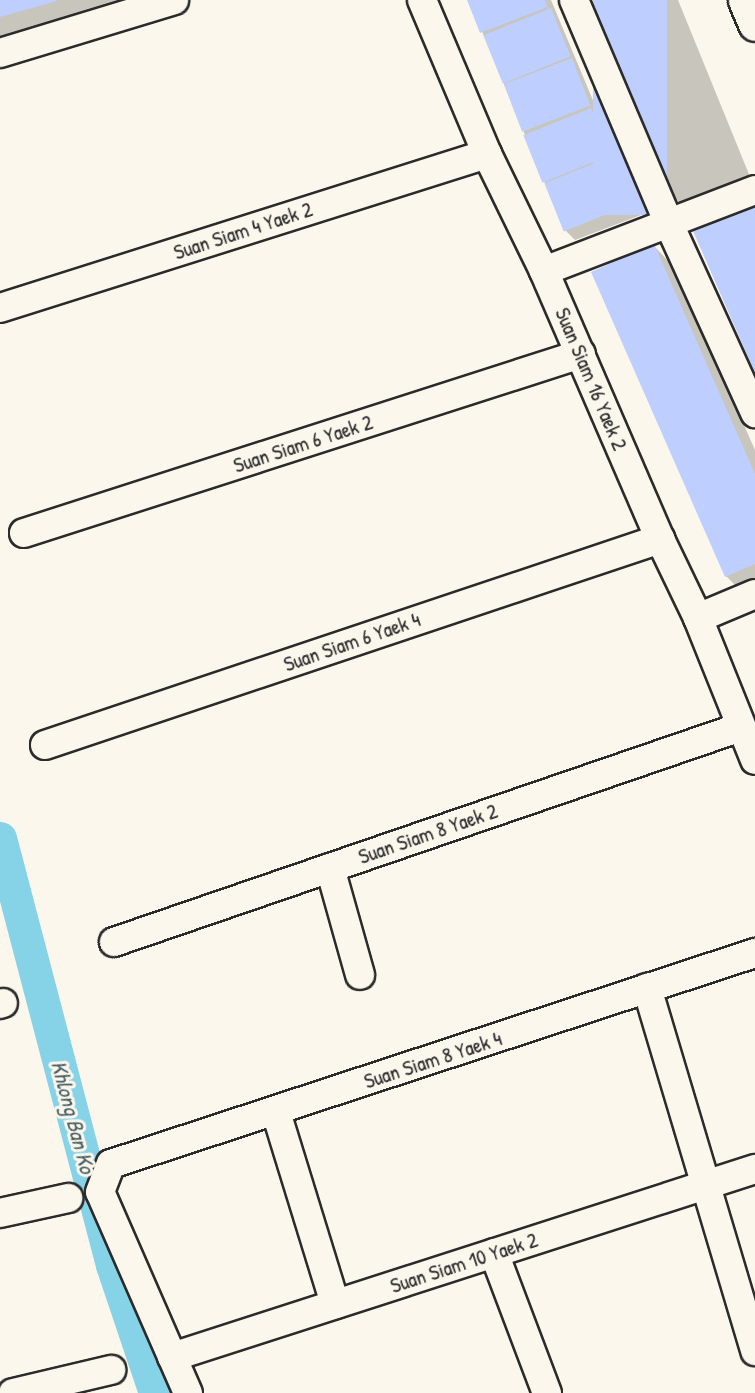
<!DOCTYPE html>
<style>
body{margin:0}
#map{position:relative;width:755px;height:1393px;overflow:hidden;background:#fbf7ec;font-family:"Patrick Hand",sans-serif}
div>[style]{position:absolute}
.shadow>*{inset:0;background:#0003}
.canal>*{height:33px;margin:-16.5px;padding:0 16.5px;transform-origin:16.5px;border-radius:16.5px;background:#86d2e6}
.building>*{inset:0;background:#beceff;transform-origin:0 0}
.roads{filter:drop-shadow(2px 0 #2b2b2b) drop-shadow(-2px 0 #2b2b2b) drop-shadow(0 2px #2b2b2b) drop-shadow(0 -2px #2b2b2b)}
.street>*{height:28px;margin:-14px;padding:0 14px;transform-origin:14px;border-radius:14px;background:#fbf7ec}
.secondary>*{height:33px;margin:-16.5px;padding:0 16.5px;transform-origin:16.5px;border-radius:16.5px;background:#fbf7ec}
span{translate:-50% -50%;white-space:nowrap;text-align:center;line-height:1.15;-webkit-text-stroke:6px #fbf7ec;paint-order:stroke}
.street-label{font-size:21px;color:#2b2b2b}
.water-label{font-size:22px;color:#465d63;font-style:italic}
</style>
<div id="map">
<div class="shadow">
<i style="clip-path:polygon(0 0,147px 0,0 44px)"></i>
<i style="clip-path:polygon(469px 0,551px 0,641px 215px,575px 240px,564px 229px)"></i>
<i style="clip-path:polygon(594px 0,678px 0,755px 189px,696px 218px,675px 198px)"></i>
<i style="clip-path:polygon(654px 246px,674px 267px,755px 450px,755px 593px,747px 597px,726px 576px,593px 273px)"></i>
</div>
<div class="canal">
<i style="left:0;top:838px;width:441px;rotate:75.3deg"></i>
<i style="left:112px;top:1265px;width:135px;rotate:71.4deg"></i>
</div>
<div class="building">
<i style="clip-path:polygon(0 0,56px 0,57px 1px,0 17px)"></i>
<i style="clip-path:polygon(467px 0,545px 0,548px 7px,480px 33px)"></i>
<i style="left:593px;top:0;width:74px;height:215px"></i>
<i style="left:551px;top:8px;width:52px;height:73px;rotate:68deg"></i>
<i style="left:572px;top:58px;width:51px;height:73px;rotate:69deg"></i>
<i style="left:591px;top:108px;width:51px;height:73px;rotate:68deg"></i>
<i style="left:612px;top:156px;width:52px;height:73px;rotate:68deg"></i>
<i style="clip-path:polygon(755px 205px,755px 373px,693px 231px)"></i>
<i style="clip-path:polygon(654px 244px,755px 474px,755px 564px,725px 577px,591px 272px)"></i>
</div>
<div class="roads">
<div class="street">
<i style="left:422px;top:0;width:167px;rotate:67.1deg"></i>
<i style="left:487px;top:154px;width:130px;rotate:64deg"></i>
<i style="left:544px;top:271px;width:292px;rotate:66.6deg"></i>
<i style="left:660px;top:539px;width:88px;rotate:64.3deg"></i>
<i style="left:698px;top:618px;width:153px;rotate:68.1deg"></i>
<i style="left:574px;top:0;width:243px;rotate:67deg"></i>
<i style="left:669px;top:224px;width:208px;rotate:65.5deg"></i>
<i style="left:0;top:53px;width:182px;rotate:-16.9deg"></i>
<i style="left:544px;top:271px;width:226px;rotate:-21deg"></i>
<i style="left:0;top:308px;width:511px;rotate:-17.55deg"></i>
<i style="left:24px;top:533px;width:585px;rotate:-17.82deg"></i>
<i style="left:698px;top:618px;width:62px;rotate:-22.8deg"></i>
<i style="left:45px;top:745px;width:649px;rotate:-18.52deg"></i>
<i style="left:330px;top:868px;width:111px;rotate:74.3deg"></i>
<i style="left:114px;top:942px;width:663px;rotate:-18.93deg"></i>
<i style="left:647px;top:988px;width:379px;rotate:73.4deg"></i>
<i style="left:0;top:1004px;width:3px;rotate:-18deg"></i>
<i style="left:276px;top:1112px;width:201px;rotate:72.9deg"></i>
<i style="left:0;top:1213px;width:70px;rotate:-12.4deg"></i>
<i style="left:494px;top:1253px;width:150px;rotate:69.3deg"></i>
<i style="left:172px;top:1357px;width:613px;rotate:-17.87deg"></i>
<i style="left:13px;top:1393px;width:101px;rotate:-13.2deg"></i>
<i style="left:188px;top:1393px;width:219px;rotate:-113.6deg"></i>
<i style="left:100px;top:1192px;width:30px;rotate:-69deg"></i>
<i style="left:111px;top:1164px;width:678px;rotate:-18.14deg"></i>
</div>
<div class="secondary">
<i style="left:745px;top:0;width:26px;rotate:67deg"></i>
</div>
</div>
<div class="street-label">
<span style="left:243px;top:231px;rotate:-18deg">Suan Siam 4 Yaek 2</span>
<span style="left:591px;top:379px;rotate:67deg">Suan Siam 16 Yaek 2</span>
<span style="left:303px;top:444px;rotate:-18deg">Suan Siam 6 Yaek 2</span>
<span style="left:352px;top:642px;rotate:-19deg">Suan Siam 6 Yaek 4</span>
<span style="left:428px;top:834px;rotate:-19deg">Suan Siam 8 Yaek 2</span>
<span style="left:433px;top:1060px;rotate:-18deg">Suan Siam 8 Yaek 4</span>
<span style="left:464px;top:1263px;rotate:-18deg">Suan Siam 10 Yaek 2</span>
</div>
<div class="water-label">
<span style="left:73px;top:1117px;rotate:75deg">Khlong Ban Ko</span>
</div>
</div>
